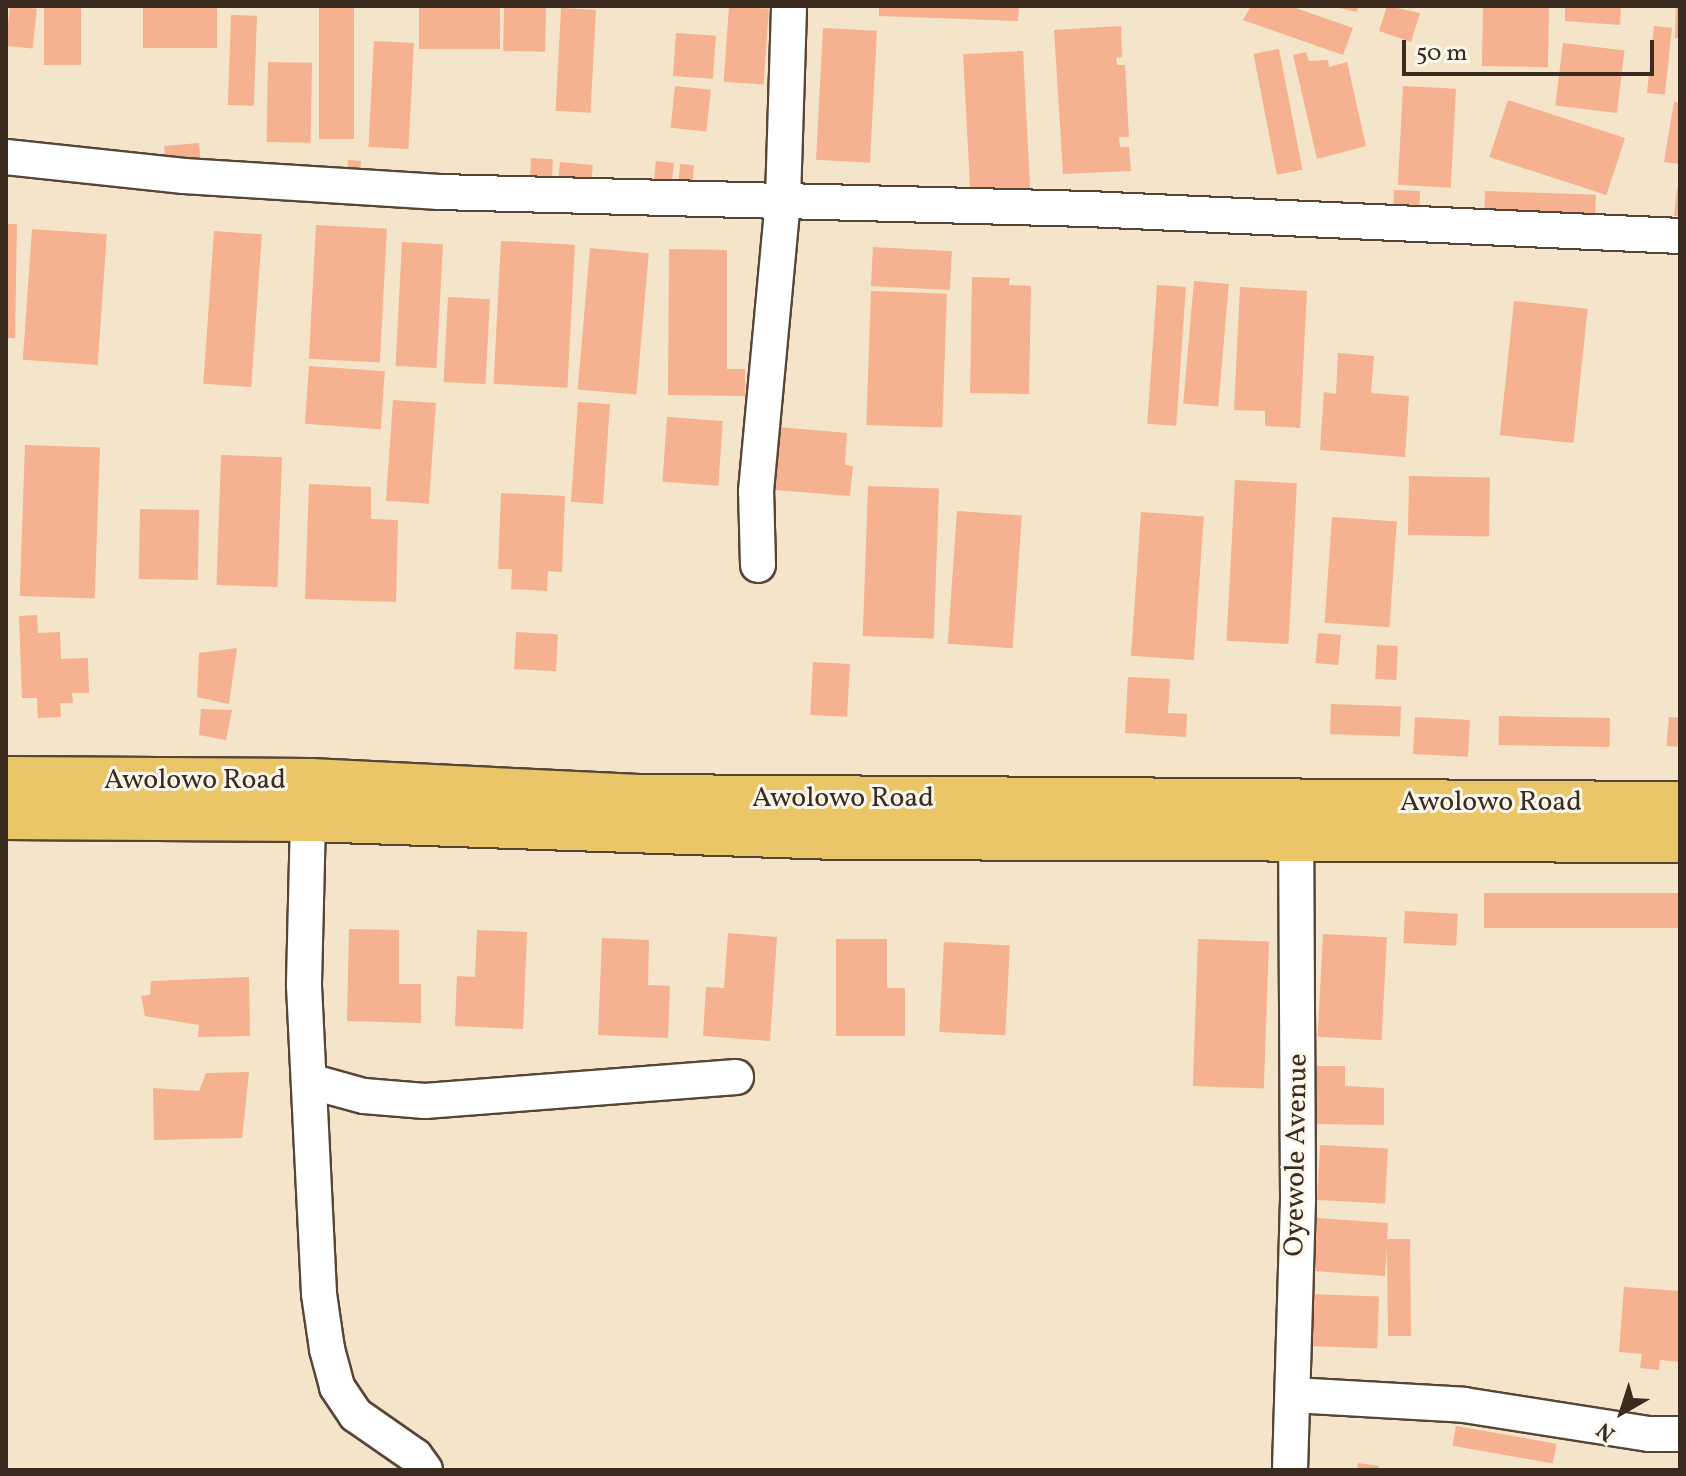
<!DOCTYPE html>
<style>
body{margin:0}
#map{position:relative;width:1686px;height:1476px;overflow:hidden;background:#f3e4ca;font-family:Vollkorn,serif}
div>[style]{position:absolute}
.building>*{inset:0;background:#f5b190;transform-origin:0 0}
.roads{filter:drop-shadow(2px 0 #574638) drop-shadow(-2px 0 #574638) drop-shadow(0 2px #574638) drop-shadow(0 -2px #574638)}
.minor>*{height:34px;margin:-17px;padding:0 17px;transform-origin:17px;border-radius:17px;background:#fff}
.major>*{height:44px;margin:-22px;padding:0 22px;transform-origin:22px;border-radius:22px;background:#ebc669}
span{translate:-50% -50%;white-space:nowrap;text-align:center;line-height:1.15;-webkit-text-stroke:6px #fbf7ec;paint-order:stroke}
.street-label{font-size:28px;color:#3b2a1e}
.frame{position:absolute;inset:0;border:8px solid #3b2a1e;pointer-events:none}
.north{position:absolute;left:1582px;top:1372px;width:80px;height:80px;-webkit-text-stroke:6px #fbf7ec;paint-order:stroke;rotate:219deg;font-size:22px;font-weight:700;line-height:32px;text-align:center;color:#3b2a1e}
.north::after{content:'';display:block;margin:auto;width:28px;height:36px;background:#3b2a1e;clip-path:polygon(50% 0,100% 100%,50% 72%,0 100%)}
.scale{position:absolute;left:1402px;top:40px;width:252px;height:36px;box-sizing:border-box;border:4px solid #3b2a1e;border-top:0;padding-left:10px;font-size:24px;line-height:28px;white-space:nowrap;color:#3b2a1e;-webkit-text-stroke:6px #fbf7ec;paint-order:stroke}
</style>
<div id="map">
<div class="building">
<i style="left:10px;top:6px;width:27px;height:40px;rotate:6deg"></i>
<i style="left:44px;top:6px;width:37px;height:59px"></i>
<i style="left:143px;top:6px;width:74px;height:42px"></i>
<i style="left:319px;top:6px;width:35px;height:133px"></i>
<i style="left:419px;top:6px;width:81px;height:43px"></i>
<i style="left:504px;top:6px;width:42px;height:45px;rotate:1deg"></i>
<i style="left:729px;top:6px;width:40px;height:76px;rotate:4deg"></i>
<i style="clip-path:polygon(879px 6px,1019px 6px,1018px 21px,879px 16px)"></i>
<i style="clip-path:polygon(1251px 6px,1290px 6px,1353px 28px,1343px 55px,1243px 20px)"></i>
<i style="clip-path:polygon(1331px 6px,1358px 6px,1357px 12px)"></i>
<i style="clip-path:polygon(1387px 6px,1420px 13px,1411px 42px,1379px 31px)"></i>
<i style="left:1483px;top:6px;width:66px;height:60px;rotate:1deg"></i>
<i style="clip-path:polygon(1565px 6px,1621px 6px,1620px 25px,1565px 21px)"></i>
<i style="clip-path:polygon(1676px 6px,1680px 6px,1680px 38px,1675px 38px)"></i>
<i style="left:561px;top:8px;width:35px;height:103px;rotate:3deg"></i>
<i style="left:231px;top:15px;width:26px;height:90px;rotate:2deg"></i>
<i style="clip-path:polygon(1121px 26px,1122px 57px,1116px 58px,1117px 65px,1125px 65px,1129px 137px,1119px 137px,1120px 147px,1129px 147px,1131px 171px,1063px 174px,1054px 30px)"></i>
<i style="left:1654px;top:26px;width:18px;height:67px;rotate:6deg"></i>
<i style="left:823px;top:28px;width:54px;height:132px;rotate:3deg"></i>
<i style="left:676px;top:33px;width:40px;height:43px;rotate:4deg"></i>
<i style="left:374px;top:41px;width:40px;height:106px;rotate:3deg"></i>
<i style="left:1563px;top:43px;width:62px;height:63px;rotate:7deg"></i>
<i style="left:1279px;top:49px;width:123px;height:26px;rotate:79deg"></i>
<i style="left:1023px;top:51px;width:137px;height:60px;rotate:87deg"></i>
<i style="clip-path:polygon(1306px 52px,1309px 61px,1328px 60px,1329px 67px,1347px 62px,1366px 146px,1317px 159px,1293px 55px)"></i>
<i style="left:268px;top:62px;width:44px;height:80px;rotate:1deg"></i>
<i style="left:675px;top:86px;width:36px;height:42px;rotate:6deg"></i>
<i style="left:1403px;top:86px;width:53px;height:99px;rotate:3deg"></i>
<i style="left:1508px;top:100px;width:123px;height:60px;rotate:18deg"></i>
<i style="clip-path:polygon(1674px 102px,1680px 103px,1680px 164px,1664px 162px)"></i>
<i style="left:199px;top:143px;width:25px;height:35px;rotate:85deg"></i>
<i style="left:531px;top:158px;width:22px;height:21px;rotate:3deg"></i>
<i style="left:348px;top:160px;width:13px;height:16px;rotate:4deg"></i>
<i style="left:656px;top:161px;width:18px;height:23px;rotate:6deg"></i>
<i style="left:560px;top:162px;width:33px;height:19px;rotate:5deg"></i>
<i style="left:680px;top:164px;width:14px;height:21px;rotate:4deg"></i>
<i style="clip-path:polygon(1677px 188px,1680px 189px,1680px 216px,1674px 216px)"></i>
<i style="left:1394px;top:190px;width:26px;height:23px;rotate:2deg"></i>
<i style="left:1485px;top:191px;width:111px;height:31px;rotate:2deg"></i>
<i style="clip-path:polygon(6px 224px,17px 224px,15px 338px,6px 338px)"></i>
<i style="left:316px;top:225px;width:71px;height:134px;rotate:3deg"></i>
<i style="left:32px;top:229px;width:75px;height:131px;rotate:4deg"></i>
<i style="left:214px;top:231px;width:48px;height:153px;rotate:4deg"></i>
<i style="left:501px;top:241px;width:74px;height:143px;rotate:3deg"></i>
<i style="left:402px;top:242px;width:41px;height:124px;rotate:3deg"></i>
<i style="left:873px;top:247px;width:79px;height:39px;rotate:3deg"></i>
<i style="left:590px;top:248px;width:59px;height:142px;rotate:5deg"></i>
<i style="clip-path:polygon(669px 249px,727px 250px,727px 369px,745px 369px,745px 396px,668px 395px)"></i>
<i style="clip-path:polygon(972px 277px,1010px 278px,1009px 285px,1031px 286px,1029px 394px,970px 393px)"></i>
<i style="left:1194px;top:281px;width:35px;height:123px;rotate:5deg"></i>
<i style="left:1157px;top:285px;width:29px;height:139px;rotate:4deg"></i>
<i style="clip-path:polygon(1240px 287px,1307px 291px,1300px 428px,1265px 426px,1265px 411px,1234px 410px)"></i>
<i style="left:871px;top:291px;width:76px;height:134px;rotate:2deg"></i>
<i style="left:448px;top:297px;width:42px;height:85px;rotate:3deg"></i>
<i style="left:1514px;top:301px;width:74px;height:135px;rotate:6deg"></i>
<i style="clip-path:polygon(1338px 353px,1374px 356px,1371px 393px,1409px 396px,1405px 457px,1320px 450px,1324px 392px,1336px 394px)"></i>
<i style="left:309px;top:366px;width:76px;height:58px;rotate:4deg"></i>
<i style="left:393px;top:400px;width:43px;height:101px;rotate:4deg"></i>
<i style="left:578px;top:402px;width:32px;height:100px;rotate:4deg"></i>
<i style="left:667px;top:417px;width:56px;height:65px;rotate:4deg"></i>
<i style="clip-path:polygon(768px 426px,847px 433px,845px 465px,853px 466px,850px 496px,763px 489px)"></i>
<i style="left:25px;top:445px;width:75px;height:151px;rotate:2deg"></i>
<i style="left:221px;top:455px;width:61px;height:130px;rotate:2deg"></i>
<i style="left:1409px;top:476px;width:81px;height:59px;rotate:1deg"></i>
<i style="left:1235px;top:480px;width:62px;height:161px;rotate:3deg"></i>
<i style="clip-path:polygon(309px 484px,371px 487px,371px 519px,398px 520px,396px 602px,305px 599px)"></i>
<i style="left:868px;top:486px;width:71px;height:150px;rotate:2deg"></i>
<i style="clip-path:polygon(501px 493px,565px 496px,562px 572px,548px 571px,547px 591px,511px 589px,512px 569px,498px 569px)"></i>
<i style="left:140px;top:509px;width:59px;height:70px;rotate:1deg"></i>
<i style="left:957px;top:511px;width:65px;height:133px;rotate:4deg"></i>
<i style="left:1141px;top:512px;width:63px;height:144px;rotate:4deg"></i>
<i style="left:1332px;top:517px;width:65px;height:106px;rotate:4deg"></i>
<i style="clip-path:polygon(37px 615px,38px 633px,60px 632px,61px 659px,88px 658px,89px 693px,72px 693px,73px 703px,60px 703px,61px 717px,38px 718px,37px 698px,22px 698px,19px 616px)"></i>
<i style="left:516px;top:632px;width:42px;height:37px;rotate:3deg"></i>
<i style="left:1318px;top:633px;width:23px;height:30px;rotate:5deg"></i>
<i style="left:1377px;top:645px;width:21px;height:34px;rotate:3deg"></i>
<i style="clip-path:polygon(237px 648px,229px 704px,197px 697px,199px 653px)"></i>
<i style="left:813px;top:662px;width:37px;height:53px;rotate:3deg"></i>
<i style="clip-path:polygon(1128px 677px,1170px 679px,1168px 713px,1187px 714px,1186px 737px,1125px 733px)"></i>
<i style="left:1331px;top:704px;width:70px;height:30px;rotate:2deg"></i>
<i style="clip-path:polygon(201px 709px,232px 710px,226px 740px,199px 735px)"></i>
<i style="left:1499px;top:716px;width:111px;height:29px;rotate:1deg"></i>
<i style="left:1415px;top:717px;width:55px;height:37px;rotate:3deg"></i>
<i style="left:1669px;top:717px;width:11px;height:29px;rotate:5deg"></i>
<i style="left:1484px;top:893px;width:196px;height:35px"></i>
<i style="left:1405px;top:911px;width:53px;height:32px;rotate:3deg"></i>
<i style="clip-path:polygon(349px 929px,399px 930px,399px 984px,421px 984px,421px 1023px,347px 1021px)"></i>
<i style="clip-path:polygon(477px 930px,527px 932px,523px 1029px,455px 1026px,457px 976px,475px 977px)"></i>
<i style="clip-path:polygon(728px 933px,777px 937px,770px 1041px,703px 1036px,706px 987px,724px 988px)"></i>
<i style="left:1323px;top:934px;width:64px;height:103px;rotate:3deg"></i>
<i style="clip-path:polygon(602px 938px,649px 940px,648px 985px,670px 986px,668px 1038px,598px 1035px)"></i>
<i style="clip-path:polygon(836px 939px,887px 939px,887px 988px,905px 988px,905px 1036px,836px 1036px)"></i>
<i style="left:1198px;top:939px;width:71px;height:147px;rotate:2deg"></i>
<i style="left:944px;top:942px;width:66px;height:90px;rotate:3deg"></i>
<i style="clip-path:polygon(249px 977px,250px 1036px,198px 1037px,199px 1025px,145px 1016px,141px 996px,150px 995px,151px 981px)"></i>
<i style="clip-path:polygon(1315px 1066px,1345px 1066px,1345px 1086px,1384px 1088px,1384px 1125px,1314px 1124px)"></i>
<i style="clip-path:polygon(249px 1072px,242px 1138px,154px 1140px,153px 1088px,199px 1091px,206px 1073px)"></i>
<i style="left:1320px;top:1145px;width:68px;height:55px;rotate:3deg"></i>
<i style="clip-path:polygon(1317px 1218px,1388px 1223px,1387px 1239px,1410px 1239px,1411px 1336px,1388px 1336px,1387px 1246px,1385px 1276px,1314px 1271px)"></i>
<i style="clip-path:polygon(1624px 1287px,1680px 1291px,1680px 1362px,1660px 1360px,1659px 1370px,1640px 1368px,1642px 1354px,1619px 1352px)"></i>
<i style="left:1310px;top:1294px;width:69px;height:52px;rotate:2deg"></i>
<i style="left:1456px;top:1426px;width:102px;height:20px;rotate:10deg"></i>
<i style="clip-path:polygon(1358px 1463px,1379px 1466px,1378px 1470px,1357px 1470px)"></i>
</div>
<div class="roads">
<div class="minor">
<i style="left:6px;top:157px;width:179px;rotate:6.1deg"></i>
<i style="left:184px;top:176px;width:256px;rotate:3.6deg"></i>
<i style="left:439px;top:192px;width:649px;rotate:1.5deg"></i>
<i style="left:1088px;top:209px;width:593px;rotate:2.61deg"></i>
<i style="left:758px;top:565px;width:74px;rotate:-91.5deg"></i>
<i style="left:756px;top:491px;width:293px;rotate:-84.7deg"></i>
<i style="left:783px;top:199px;width:193px;rotate:-88.2deg"></i>
<i style="left:308px;top:819px;width:167px;rotate:91.4deg"></i>
<i style="left:304px;top:986px;width:308px;rotate:87.2deg"></i>
<i style="left:319px;top:1294px;width:56px;rotate:81.7deg"></i>
<i style="left:327px;top:1349px;width:39px;rotate:75deg"></i>
<i style="left:337px;top:1387px;width:34px;rotate:56deg"></i>
<i style="left:356px;top:1415px;width:72px;rotate:34.8deg"></i>
<i style="left:415px;top:1456px;width:17px;rotate:54deg"></i>
<i style="left:309px;top:1081px;width:57px;rotate:15.3deg"></i>
<i style="left:364px;top:1096px;width:61px;rotate:4.7deg"></i>
<i style="left:425px;top:1101px;width:312px;rotate:-4.4deg"></i>
<i style="left:1293px;top:1395px;width:171px;rotate:3.3deg"></i>
<i style="left:1464px;top:1405px;width:187px;rotate:8.9deg"></i>
<i style="left:1649px;top:1434px;width:31px"></i>
<i style="left:1290px;top:1470px;width:272px;rotate:-88.3deg"></i>
<i style="left:1298px;top:1198px;width:358px;rotate:-90.3deg"></i>
</div>
<div class="major">
<i style="left:6px;top:779px;width:304px;rotate:0.4deg"></i>
<i style="left:310px;top:781px;width:329px;rotate:2.8deg"></i>
<i style="left:639px;top:797px;width:1041px;rotate:0.39deg"></i>
<i style="left:6px;top:817px;width:302px;rotate:0.4deg"></i>
<i style="left:308px;top:819px;width:530px;rotate:1.95deg"></i>
<i style="left:838px;top:837px;width:842px;rotate:0.2deg"></i>
</div>
</div>
<div class="street-label">
<span style="left:195px;top:781px">Awolowo Road</span>
<span style="left:843px;top:799px">Awolowo Road</span>
<span style="left:1491px;top:803px">Awolowo Road</span>
<span style="left:1297px;top:1155px;rotate:-89deg">Oyewole Avenue</span>
</div>
<div class="frame"></div>
<div class="north">N</div>
<div class="scale">50 m</div>
</div>
